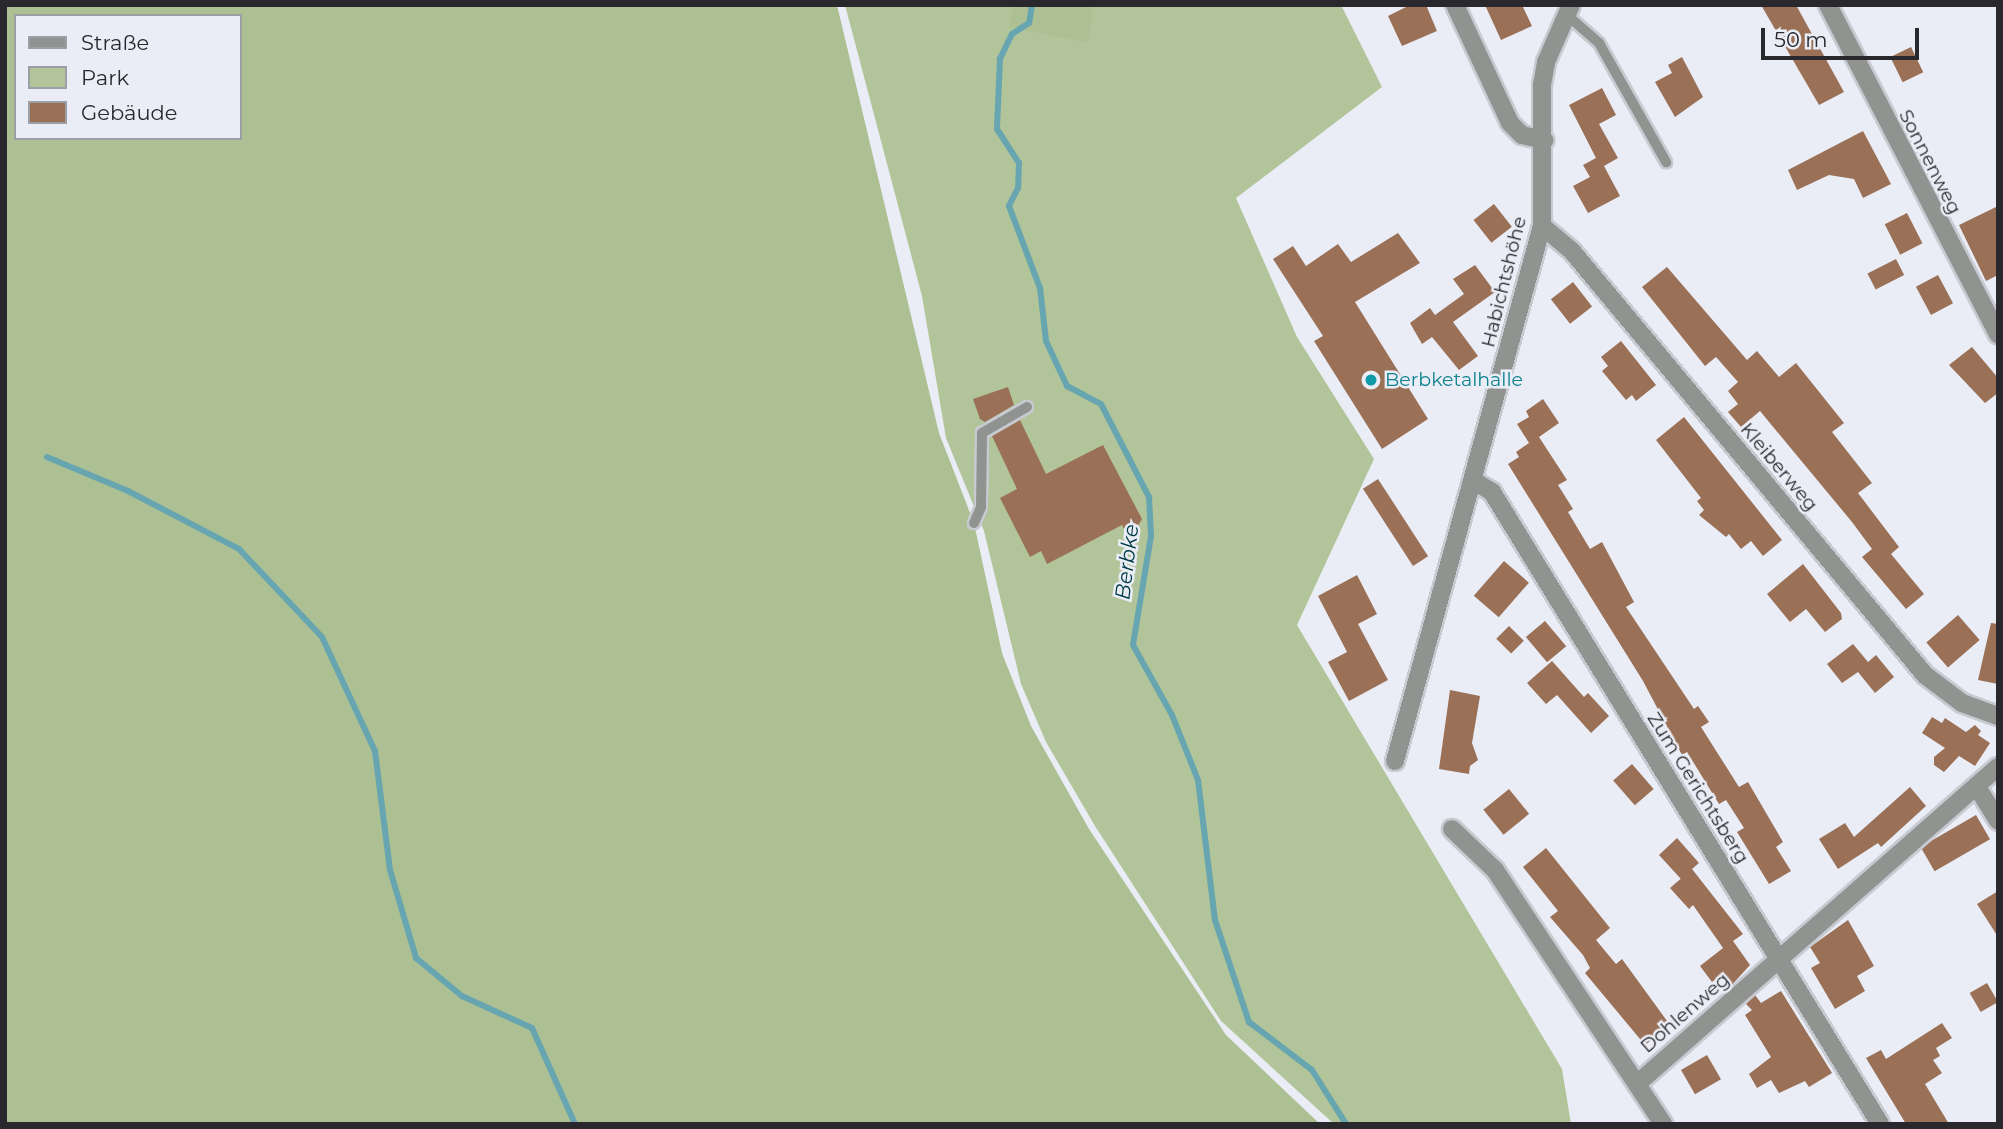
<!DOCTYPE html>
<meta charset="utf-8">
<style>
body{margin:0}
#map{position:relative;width:2003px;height:1129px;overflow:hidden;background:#ebedf6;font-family:Montserrat,sans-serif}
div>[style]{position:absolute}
.green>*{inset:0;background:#b2c499}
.forest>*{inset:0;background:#adc093}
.stream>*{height:6px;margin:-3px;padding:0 3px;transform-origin:3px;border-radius:3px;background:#67a5b0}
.building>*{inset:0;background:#9a7056;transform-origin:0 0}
.roads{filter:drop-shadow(2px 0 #c8cad2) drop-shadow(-2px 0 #c8cad2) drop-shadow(0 2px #c8cad2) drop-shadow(0 -2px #c8cad2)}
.lane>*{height:10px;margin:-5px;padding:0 5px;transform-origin:5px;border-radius:5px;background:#909390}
.street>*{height:18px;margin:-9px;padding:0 9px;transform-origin:9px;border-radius:9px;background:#909390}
.dots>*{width:19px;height:19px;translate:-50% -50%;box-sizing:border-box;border:4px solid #ebedf6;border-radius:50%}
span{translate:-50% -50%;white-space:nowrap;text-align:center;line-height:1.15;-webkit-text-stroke:5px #ebedf6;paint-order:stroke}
.street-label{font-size:19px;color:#29292d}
.culture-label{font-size:19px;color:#0d838f}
.left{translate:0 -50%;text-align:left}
.water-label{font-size:21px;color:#003d46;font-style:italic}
.frame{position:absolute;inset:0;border:7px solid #29292d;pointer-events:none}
.legend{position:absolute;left:14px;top:14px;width:228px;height:126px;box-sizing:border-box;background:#ebedf6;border:2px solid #9d9fa6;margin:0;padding:9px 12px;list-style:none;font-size:21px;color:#29292d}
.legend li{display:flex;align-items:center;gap:14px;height:35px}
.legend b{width:35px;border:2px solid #9d9fa6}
.scale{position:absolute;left:1761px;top:28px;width:158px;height:32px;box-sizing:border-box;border:4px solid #29292d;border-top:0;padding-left:9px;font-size:21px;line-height:24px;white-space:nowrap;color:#29292d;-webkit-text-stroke:5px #ebedf6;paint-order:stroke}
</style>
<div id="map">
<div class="green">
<i style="clip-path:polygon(845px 5px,1341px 5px,1382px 87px,1236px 198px,1297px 337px,1374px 459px,1297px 625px,1562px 1069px,1571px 1124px,1334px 1124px,1221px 1021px,1095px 826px,1046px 742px,1021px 684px,984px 531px,946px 438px,922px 296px)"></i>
</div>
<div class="forest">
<i style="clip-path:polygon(evenodd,5px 5px,837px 5px,939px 433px,974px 523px,1002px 653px,1031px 726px,1089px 829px,1226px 1035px,1320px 1124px,5px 1124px,5px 5px,16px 16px,240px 16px,240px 138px,16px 138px,16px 16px)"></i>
<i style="clip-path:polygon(1013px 5px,1093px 5px,1089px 43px,1009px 27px)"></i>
</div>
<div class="stream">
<i style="left:1032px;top:5px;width:18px;rotate:99deg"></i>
<i style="left:1029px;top:23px;width:20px;rotate:147deg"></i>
<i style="left:1012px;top:34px;width:28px;rotate:116deg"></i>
<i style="left:1000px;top:59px;width:70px;rotate:92.5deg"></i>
<i style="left:997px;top:129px;width:40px;rotate:57.1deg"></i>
<i style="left:1019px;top:163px;width:25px;rotate:92deg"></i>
<i style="left:1018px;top:188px;width:20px;rotate:117deg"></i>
<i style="left:1009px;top:206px;width:88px;rotate:69.3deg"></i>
<i style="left:1040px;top:288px;width:53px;rotate:83.5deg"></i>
<i style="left:1046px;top:341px;width:50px;rotate:65deg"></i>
<i style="left:1067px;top:386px;width:38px;rotate:28deg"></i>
<i style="left:1101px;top:404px;width:105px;rotate:62.7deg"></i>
<i style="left:1149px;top:497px;width:39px;rotate:87deg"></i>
<i style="left:1151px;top:536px;width:110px;rotate:99.4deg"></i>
<i style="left:1133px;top:645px;width:80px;rotate:60.9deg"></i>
<i style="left:1172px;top:715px;width:70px;rotate:68.2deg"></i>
<i style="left:1198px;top:780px;width:141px;rotate:83.1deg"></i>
<i style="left:1215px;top:920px;width:108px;rotate:71.6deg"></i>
<i style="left:1249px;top:1022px;width:79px;rotate:37.3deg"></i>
<i style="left:1312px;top:1070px;width:64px;rotate:57.8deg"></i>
<i style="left:47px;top:457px;width:88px;rotate:22.8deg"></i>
<i style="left:128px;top:491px;width:125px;rotate:27.6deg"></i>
<i style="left:239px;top:549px;width:121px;rotate:46.7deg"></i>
<i style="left:322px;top:637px;width:126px;rotate:65.1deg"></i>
<i style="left:375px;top:751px;width:120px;rotate:82.8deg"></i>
<i style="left:390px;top:870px;width:92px;rotate:73.5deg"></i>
<i style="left:416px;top:958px;width:60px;rotate:39.6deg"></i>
<i style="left:462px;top:996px;width:77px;rotate:24.6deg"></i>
<i style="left:532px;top:1028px;width:105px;rotate:65.9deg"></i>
</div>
<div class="building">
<i style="clip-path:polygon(1410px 5px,1426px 5px,1437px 31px,1402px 46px,1388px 16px)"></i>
<i style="clip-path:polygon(1485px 5px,1522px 5px,1532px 26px,1501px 40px)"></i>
<i style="clip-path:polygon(1761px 5px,1796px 5px,1844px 92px,1819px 105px)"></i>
<i style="left:1911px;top:47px;width:28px;height:23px;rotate:64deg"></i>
<i style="clip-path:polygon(1682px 57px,1703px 97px,1675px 117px,1655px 82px,1672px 73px,1668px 65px)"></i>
<i style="clip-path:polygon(1602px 88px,1616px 115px,1599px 124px,1618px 158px,1604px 166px,1620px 196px,1588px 213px,1573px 186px,1590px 177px,1583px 165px,1596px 158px,1569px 105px)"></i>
<i style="clip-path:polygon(1863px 131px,1891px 184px,1863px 198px,1854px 179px,1829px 175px,1797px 190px,1788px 170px)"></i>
<i style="left:1494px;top:204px;width:29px;height:26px;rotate:52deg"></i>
<i style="clip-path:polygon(1998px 206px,1998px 275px,1986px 281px,1959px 225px)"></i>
<i style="left:1907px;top:213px;width:34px;height:25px;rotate:63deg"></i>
<i style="clip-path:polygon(1398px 233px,1420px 263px,1355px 302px,1428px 419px,1382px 449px,1314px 341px,1323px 336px,1273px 259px,1293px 246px,1306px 266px,1338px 244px,1351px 262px)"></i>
<i style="left:1896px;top:259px;width:18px;height:32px;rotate:63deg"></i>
<i style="clip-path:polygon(1475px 265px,1495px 292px,1453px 322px,1478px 356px,1459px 370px,1432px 337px,1422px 344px,1410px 323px,1430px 308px,1435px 315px,1464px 294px,1453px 279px)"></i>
<i style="clip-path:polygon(1667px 267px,1747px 360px,1757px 351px,1779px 377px,1796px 363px,1844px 423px,1832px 432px,1872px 483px,1858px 493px,1899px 547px,1891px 554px,1924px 594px,1906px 609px,1862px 557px,1872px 549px,1852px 522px,1760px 411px,1741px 427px,1728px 412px,1738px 404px,1728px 391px,1738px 382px,1716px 357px,1705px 366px,1642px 287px)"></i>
<i style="left:1938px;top:275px;width:32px;height:25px;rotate:62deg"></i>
<i style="left:1573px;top:282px;width:31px;height:28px;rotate:52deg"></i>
<i style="clip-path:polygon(1621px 341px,1656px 385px,1636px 401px,1632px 395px,1626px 400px,1602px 371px,1608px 366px,1601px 357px)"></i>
<i style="clip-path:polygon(1972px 347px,1998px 378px,1998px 393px,1985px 403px,1949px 365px)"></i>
<i style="clip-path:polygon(1008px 387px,1014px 405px,985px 422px,980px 419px,973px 399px)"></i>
<i style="clip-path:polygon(1543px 399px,1559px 423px,1539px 437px,1567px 480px,1558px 485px,1573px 509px,1568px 512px,1590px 549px,1602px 542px,1634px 602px,1626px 607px,1694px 709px,1698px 706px,1709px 722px,1701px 727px,1739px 787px,1748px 782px,1783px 842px,1776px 847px,1791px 871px,1769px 884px,1737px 832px,1744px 828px,1726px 800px,1719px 804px,1687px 752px,1682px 755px,1643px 681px,1508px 464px,1519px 457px,1516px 452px,1529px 443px,1517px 424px,1529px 417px,1526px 411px)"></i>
<i style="clip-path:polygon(1684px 417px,1782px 540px,1763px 556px,1751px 541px,1741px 549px,1729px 534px,1726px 537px,1699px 515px,1704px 510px,1697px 501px,1701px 498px,1656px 440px)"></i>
<i style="clip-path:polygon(1020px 420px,1046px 474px,1103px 445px,1142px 519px,1130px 540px,1122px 525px,1047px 564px,1041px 551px,1030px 557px,1000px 498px,1017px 489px,992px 436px)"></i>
<i style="left:1378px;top:479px;width:92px;height:18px;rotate:57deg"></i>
<i style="left:1504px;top:561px;width:33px;height:46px;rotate:41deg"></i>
<i style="clip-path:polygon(1803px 564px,1841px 613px,1842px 619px,1825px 632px,1806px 609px,1790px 622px,1767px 594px)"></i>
<i style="clip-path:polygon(1357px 575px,1377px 614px,1358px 624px,1388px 680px,1349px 701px,1328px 662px,1347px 652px,1318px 596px)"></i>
<i style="left:1958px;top:615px;width:33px;height:42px;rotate:49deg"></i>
<i style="left:1545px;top:621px;width:33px;height:25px;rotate:50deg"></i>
<i style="clip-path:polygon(1991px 623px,1998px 624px,1998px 684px,1978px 680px)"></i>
<i style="left:1509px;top:626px;width:21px;height:18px;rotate:45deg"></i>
<i style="clip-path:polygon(1853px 644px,1868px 662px,1876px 655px,1894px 677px,1875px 693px,1858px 672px,1842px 683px,1827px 664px)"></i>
<i style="clip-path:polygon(1552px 661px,1584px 697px,1588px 693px,1609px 716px,1591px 733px,1557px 695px,1546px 704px,1527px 683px)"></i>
<i style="clip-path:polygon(1450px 690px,1480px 696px,1472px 743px,1478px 760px,1470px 766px,1469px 774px,1439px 769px)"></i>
<i style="clip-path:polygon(1932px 717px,1942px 723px,1945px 718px,1966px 732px,1975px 725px,1981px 731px,1978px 735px,1990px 743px,1975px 766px,1959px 756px,1944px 772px,1934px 765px,1934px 757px,1945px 748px,1922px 733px)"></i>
<i style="left:1632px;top:764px;width:33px;height:25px;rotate:49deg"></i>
<i style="clip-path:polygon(1910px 787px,1926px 806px,1881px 847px,1878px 843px,1838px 869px,1819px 839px,1845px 823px,1854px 837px)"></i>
<i style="left:1509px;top:789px;width:32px;height:33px;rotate:51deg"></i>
<i style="left:1976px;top:815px;width:28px;height:64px;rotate:60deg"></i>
<i style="clip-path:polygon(1677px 838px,1699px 863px,1692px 869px,1743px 934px,1733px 941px,1750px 965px,1730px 987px,1720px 976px,1712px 982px,1700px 966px,1723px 948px,1693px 905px,1689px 909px,1670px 888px,1685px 875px,1681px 879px,1659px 855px)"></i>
<i style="clip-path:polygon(1546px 848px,1610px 928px,1596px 940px,1616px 964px,1622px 959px,1670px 1025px,1645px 1045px,1585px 973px,1590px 968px,1583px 955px,1550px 917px,1558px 911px,1523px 867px)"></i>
<i style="clip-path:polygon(1998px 891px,1998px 937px,1977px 904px)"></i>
<i style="clip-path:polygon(1848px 920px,1874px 966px,1857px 976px,1865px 991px,1835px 1009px,1811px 968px,1820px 963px,1810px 947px)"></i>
<i style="left:1987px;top:983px;width:22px;height:20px;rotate:60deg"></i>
<i style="clip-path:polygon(1781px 991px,1832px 1073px,1809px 1087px,1805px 1081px,1779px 1093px,1771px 1080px,1757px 1088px,1749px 1074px,1771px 1057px,1745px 1015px,1752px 1010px,1746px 1004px,1755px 995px,1761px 1003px)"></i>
<i style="clip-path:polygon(1942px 1023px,1952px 1038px,1936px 1048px,1940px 1056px,1933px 1060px,1942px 1073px,1925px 1084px,1949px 1124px,1906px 1124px,1866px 1058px,1881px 1050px,1886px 1059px)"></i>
<i style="left:1707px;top:1055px;width:28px;height:30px;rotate:60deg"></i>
</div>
<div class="roads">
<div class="lane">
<i style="left:1567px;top:15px;width:43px;rotate:41.2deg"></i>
<i style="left:1599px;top:43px;width:137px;rotate:60.6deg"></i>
<i style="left:974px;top:523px;width:17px;rotate:-66deg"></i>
<i style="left:981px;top:507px;width:74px;rotate:-89.2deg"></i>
<i style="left:982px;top:433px;width:52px;rotate:-30deg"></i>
</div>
<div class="street">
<i style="left:1455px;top:5px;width:130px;rotate:65deg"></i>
<i style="left:1510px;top:123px;width:17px;rotate:45deg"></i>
<i style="left:1522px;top:135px;width:23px;rotate:13deg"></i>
<i style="left:1828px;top:5px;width:371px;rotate:62.7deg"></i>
<i style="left:1542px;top:226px;width:38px;rotate:40deg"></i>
<i style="left:1571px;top:250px;width:553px;rotate:50.21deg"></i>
<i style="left:1925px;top:675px;width:46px;rotate:37.1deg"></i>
<i style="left:1962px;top:703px;width:38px;rotate:20deg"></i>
<i style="left:1474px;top:481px;width:21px;rotate:31deg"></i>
<i style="left:1492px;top:492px;width:742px;rotate:58.45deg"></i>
<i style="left:1395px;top:761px;width:555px;rotate:-74.64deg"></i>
<i style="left:1542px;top:226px;width:141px;rotate:-90deg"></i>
<i style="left:1542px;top:85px;width:23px;rotate:-80deg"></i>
<i style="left:1546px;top:62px;width:62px;rotate:-66.3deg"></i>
<i style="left:1977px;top:787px;width:40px;rotate:58deg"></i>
<i style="left:1452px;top:829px;width:59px;rotate:43.6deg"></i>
<i style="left:1495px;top:870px;width:305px;rotate:56.5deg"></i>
<i style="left:1638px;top:1083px;width:479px;rotate:-41.3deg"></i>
</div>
</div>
<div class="dots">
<i style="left:1371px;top:380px;background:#0f9aa8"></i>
</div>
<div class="street-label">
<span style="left:1930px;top:162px;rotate:63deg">Sonnenweg</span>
<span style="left:1504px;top:282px;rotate:-76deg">Habichtshöhe</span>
<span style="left:1779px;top:467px;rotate:50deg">Kleiberweg</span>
<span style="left:1698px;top:788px;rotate:58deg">Zum Gerichtsberg</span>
<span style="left:1685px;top:1013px;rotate:-41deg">Dohlenweg</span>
</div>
<div class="culture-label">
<span class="left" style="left:1385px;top:380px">Berbketalhalle</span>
</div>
<div class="water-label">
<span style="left:1127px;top:562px;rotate:-83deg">Berbke</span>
</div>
<div class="frame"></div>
<ul class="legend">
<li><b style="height:9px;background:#909390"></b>Straße</li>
<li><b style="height:19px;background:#b2c499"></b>Park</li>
<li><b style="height:19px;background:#9a7056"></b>Gebäude</li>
</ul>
<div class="scale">50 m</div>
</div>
